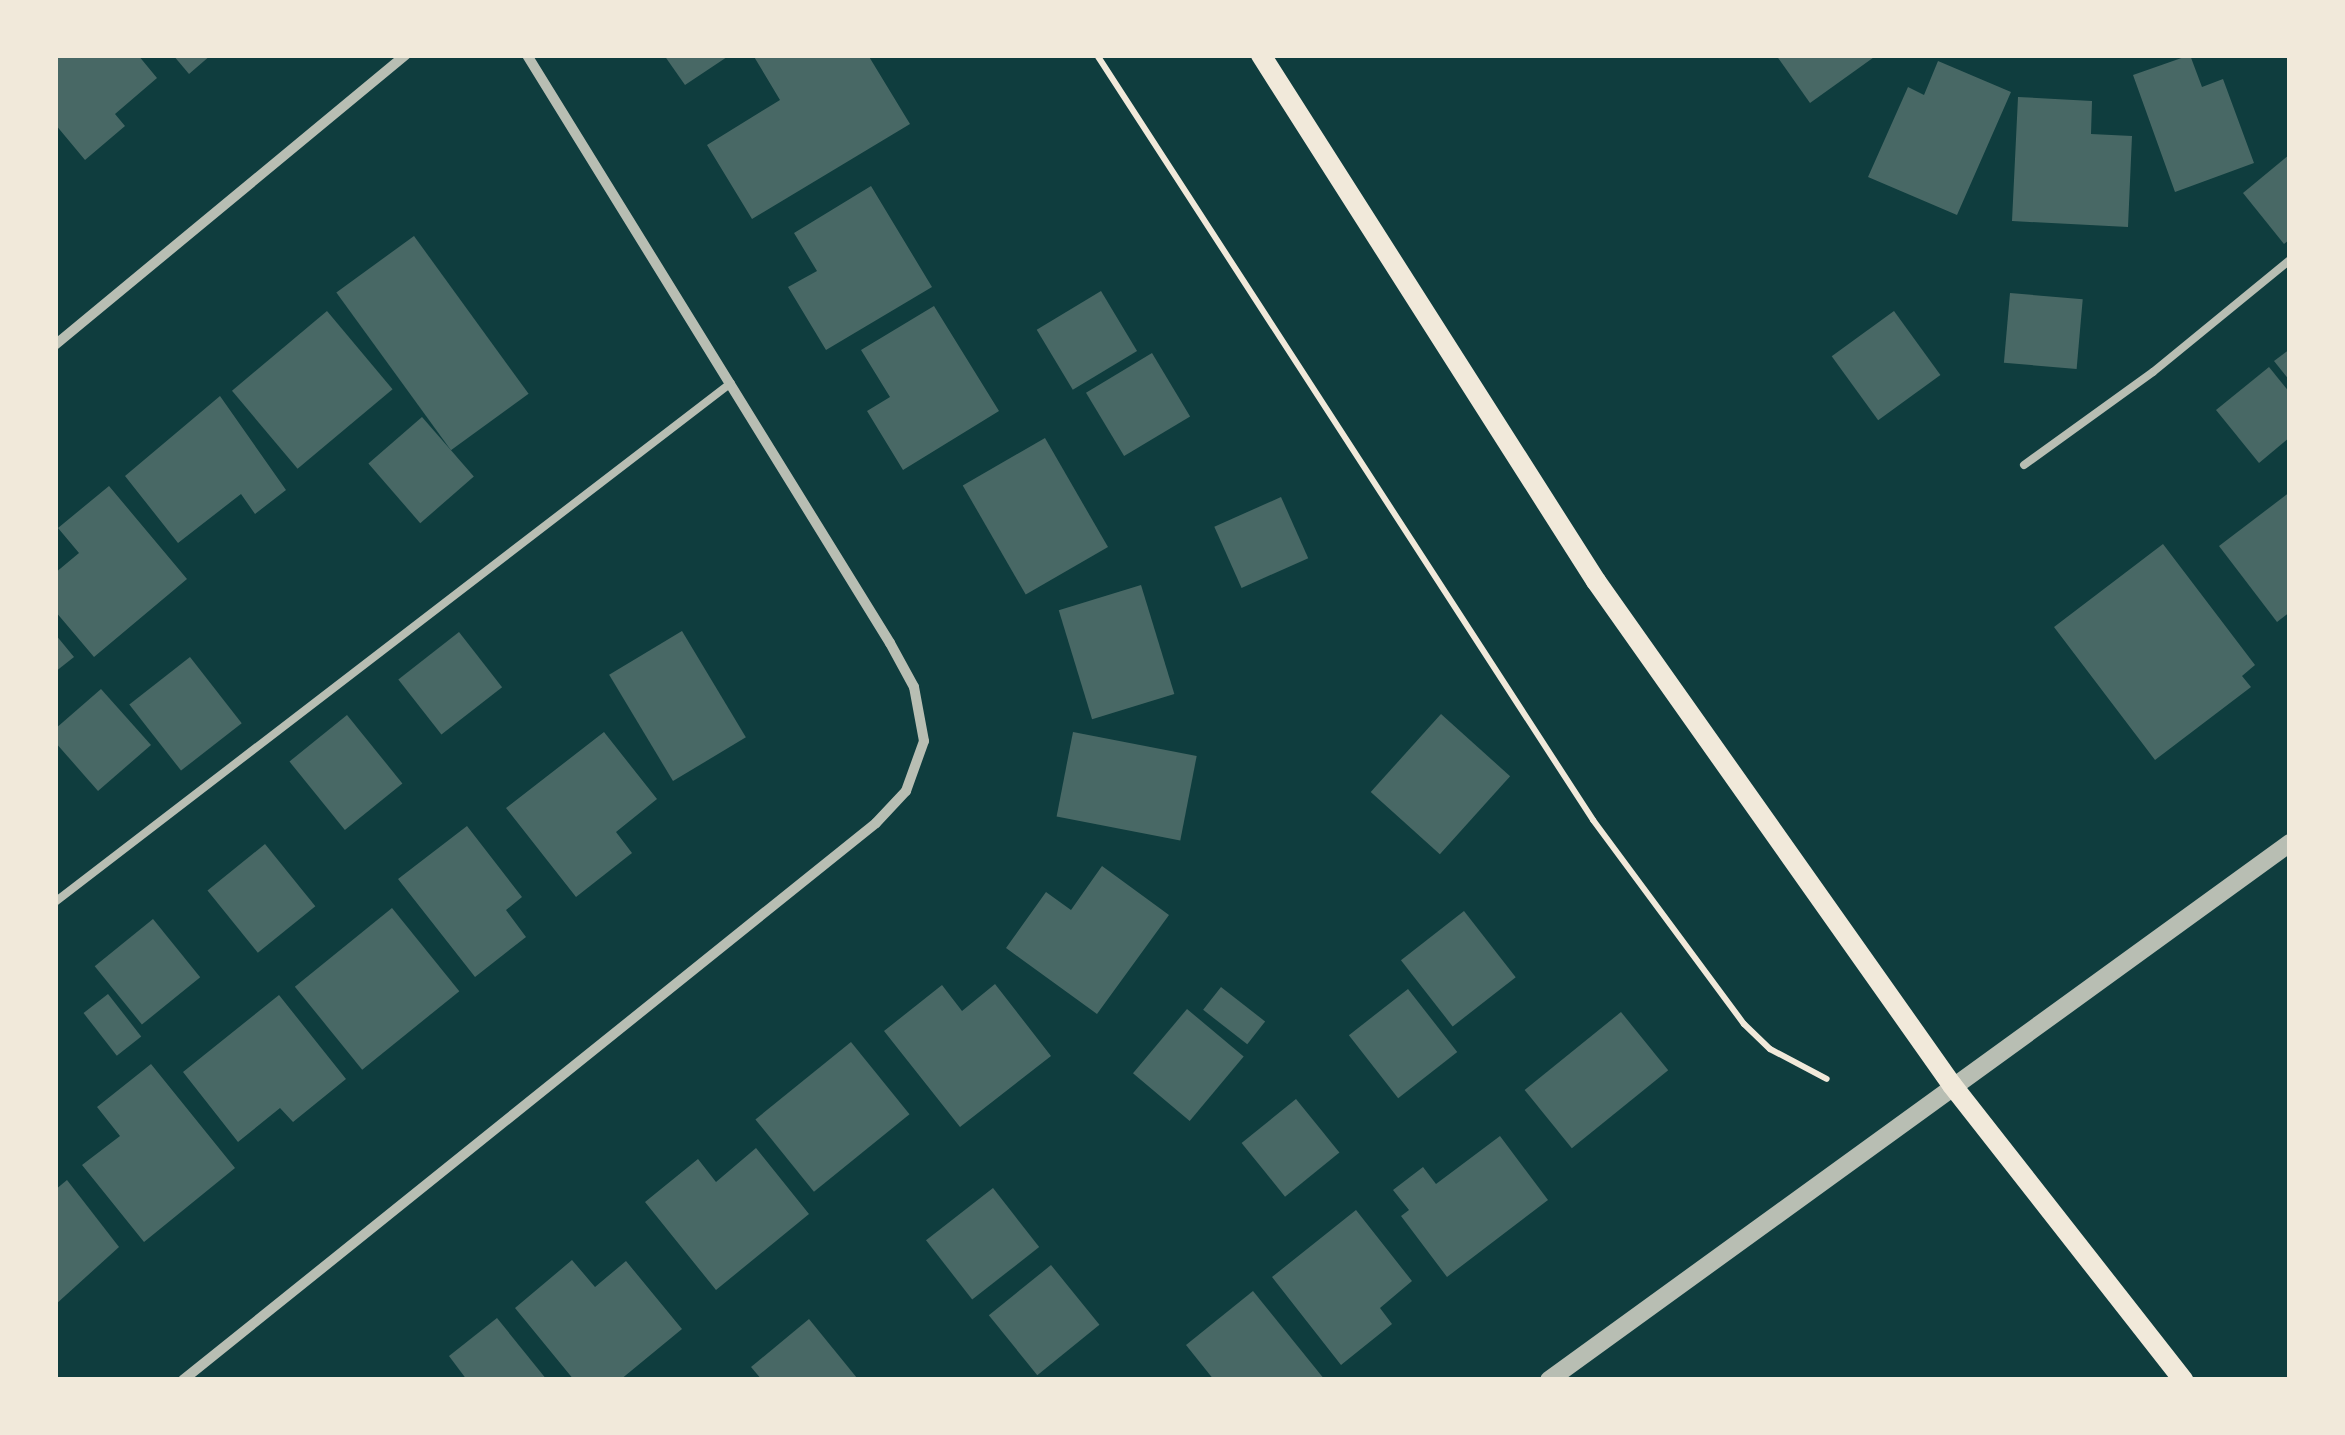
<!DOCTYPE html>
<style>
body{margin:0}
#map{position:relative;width:2345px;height:1435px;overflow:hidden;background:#0f3d3e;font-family:Barlow,sans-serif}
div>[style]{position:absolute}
.building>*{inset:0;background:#486865;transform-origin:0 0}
.path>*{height:6px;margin:-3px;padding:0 3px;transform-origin:3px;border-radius:3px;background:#f1e9da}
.service>*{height:8px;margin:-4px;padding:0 4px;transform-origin:4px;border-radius:4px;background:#b8beb3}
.minor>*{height:10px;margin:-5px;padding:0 5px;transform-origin:5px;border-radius:5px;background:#b8beb3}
.tertiary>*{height:18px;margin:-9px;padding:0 9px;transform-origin:9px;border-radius:9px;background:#b8beb3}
.secondary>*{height:20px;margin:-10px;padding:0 10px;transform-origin:10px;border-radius:10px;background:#f1e9da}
span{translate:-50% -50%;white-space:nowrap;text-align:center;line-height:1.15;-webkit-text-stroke:10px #f1e9da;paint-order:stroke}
.frame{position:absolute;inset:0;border:58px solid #f1e9da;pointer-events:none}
</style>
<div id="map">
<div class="building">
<i style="clip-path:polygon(55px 55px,138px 55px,157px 78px,115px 114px,125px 126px,85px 160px,55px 124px)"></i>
<i style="clip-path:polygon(173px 55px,211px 55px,189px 74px)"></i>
<i style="clip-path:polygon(664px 55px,730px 55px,685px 85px)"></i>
<i style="clip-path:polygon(753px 55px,868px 55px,910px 124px,752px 219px,707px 145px,780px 100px)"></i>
<i style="clip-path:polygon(1776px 55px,1877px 55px,1810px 103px)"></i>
<i style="clip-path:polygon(2190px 55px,2202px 87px,2223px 79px,2254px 163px,2175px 192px,2133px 75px)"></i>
<i style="clip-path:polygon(1938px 61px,2011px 92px,1957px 215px,1868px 177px,1908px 87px,1924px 95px)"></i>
<i style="clip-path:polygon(2018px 97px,2092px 101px,2091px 134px,2132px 136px,2128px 227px,2012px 221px)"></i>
<i style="clip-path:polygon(2290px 154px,2290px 239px,2284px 244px,2243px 193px)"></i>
<i style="clip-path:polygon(871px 186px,932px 287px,826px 350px,788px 287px,817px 271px,794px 233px)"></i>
<i style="left:414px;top:236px;width:195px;height:96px;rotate:54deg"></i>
<i style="left:1101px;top:291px;width:70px;height:75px;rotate:59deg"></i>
<i style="left:2010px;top:293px;width:73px;height:70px;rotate:5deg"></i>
<i style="clip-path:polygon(934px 306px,999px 411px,903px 470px,867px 411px,890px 397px,861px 350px)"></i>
<i style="left:327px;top:311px;width:102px;height:124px;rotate:50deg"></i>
<i style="left:1894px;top:311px;width:79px;height:77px;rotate:54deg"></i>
<i style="clip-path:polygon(2290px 349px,2290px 381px,2274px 361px)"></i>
<i style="left:1152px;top:353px;width:74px;height:77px;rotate:59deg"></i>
<i style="clip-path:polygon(2269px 367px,2290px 393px,2290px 437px,2259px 463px,2216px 410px)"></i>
<i style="clip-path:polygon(220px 396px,286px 490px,255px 514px,241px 494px,178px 543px,125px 476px)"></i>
<i style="left:422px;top:417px;width:79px;height:71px;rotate:49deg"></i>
<i style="left:1045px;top:438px;width:126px;height:95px;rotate:60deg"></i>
<i style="clip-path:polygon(109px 486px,187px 579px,94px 657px,55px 611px,55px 573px,79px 553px,58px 528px)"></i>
<i style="clip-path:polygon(2290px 492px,2290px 612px,2277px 622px,2219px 546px)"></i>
<i style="left:1281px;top:497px;width:67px;height:73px;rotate:66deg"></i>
<i style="clip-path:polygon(2163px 544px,2255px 665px,2242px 676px,2251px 687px,2155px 760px,2054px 627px)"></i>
<i style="left:1141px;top:585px;width:114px;height:86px;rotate:73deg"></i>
<i style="left:682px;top:631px;width:124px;height:85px;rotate:59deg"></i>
<i style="left:459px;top:632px;width:70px;height:77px;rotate:52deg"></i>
<i style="clip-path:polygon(55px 634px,74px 657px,55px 672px)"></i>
<i style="left:190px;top:657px;width:84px;height:77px;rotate:52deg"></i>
<i style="clip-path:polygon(101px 689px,151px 745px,98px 791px,55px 742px,55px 729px)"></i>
<i style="left:1441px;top:714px;width:93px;height:105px;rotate:42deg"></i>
<i style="left:347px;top:715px;width:88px;height:74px;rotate:51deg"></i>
<i style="clip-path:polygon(604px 732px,657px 799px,616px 832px,632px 853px,576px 897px,506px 808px)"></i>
<i style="left:1073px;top:732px;width:126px;height:86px;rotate:11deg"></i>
<i style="clip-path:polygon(467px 826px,522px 897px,506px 910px,526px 937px,475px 977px,398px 879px)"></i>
<i style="left:265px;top:844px;width:80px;height:74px;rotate:51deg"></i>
<i style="clip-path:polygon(1102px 866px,1169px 915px,1097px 1014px,1006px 948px,1046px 892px,1071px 910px)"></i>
<i style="left:392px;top:908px;width:107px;height:125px;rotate:51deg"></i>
<i style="left:1464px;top:911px;width:84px;height:80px;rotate:52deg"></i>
<i style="left:153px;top:919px;width:75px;height:75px;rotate:51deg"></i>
<i style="clip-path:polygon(995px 984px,1051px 1056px,960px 1127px,884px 1031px,942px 985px,962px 1011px)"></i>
<i style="left:1221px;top:987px;width:56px;height:29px;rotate:38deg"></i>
<i style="left:1408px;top:989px;width:80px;height:75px;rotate:52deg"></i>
<i style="left:108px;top:994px;width:54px;height:31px;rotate:52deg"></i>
<i style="clip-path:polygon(279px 995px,346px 1079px,293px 1122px,280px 1108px,238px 1142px,183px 1072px)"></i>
<i style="left:1187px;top:1009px;width:74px;height:84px;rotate:40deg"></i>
<i style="left:1621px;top:1012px;width:75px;height:124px;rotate:51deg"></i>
<i style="left:851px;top:1042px;width:93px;height:123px;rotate:51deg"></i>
<i style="clip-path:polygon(151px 1064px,235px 1168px,144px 1242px,82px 1165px,120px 1136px,97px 1107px)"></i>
<i style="left:1296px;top:1099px;width:69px;height:70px;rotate:51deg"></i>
<i style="clip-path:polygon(1500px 1136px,1548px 1200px,1447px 1277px,1401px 1216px,1409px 1210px,1393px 1190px,1423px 1167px,1436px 1184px)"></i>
<i style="clip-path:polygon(756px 1148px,809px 1214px,716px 1290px,645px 1202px,698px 1159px,716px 1182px)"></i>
<i style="clip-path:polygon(67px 1180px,119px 1247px,55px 1305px,55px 1190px)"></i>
<i style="left:993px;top:1188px;width:75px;height:85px;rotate:52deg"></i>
<i style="clip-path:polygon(1356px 1210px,1412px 1281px,1380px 1308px,1392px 1324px,1341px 1365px,1272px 1277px)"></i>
<i style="clip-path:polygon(572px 1260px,595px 1287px,626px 1261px,682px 1329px,620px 1380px,574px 1380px,515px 1308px)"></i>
<i style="left:1051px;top:1265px;width:77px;height:80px;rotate:51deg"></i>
<i style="clip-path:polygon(1253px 1291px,1325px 1380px,1214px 1380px,1186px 1345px)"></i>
<i style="clip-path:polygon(497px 1318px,547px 1380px,467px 1380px,449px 1356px)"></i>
<i style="clip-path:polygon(809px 1319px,857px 1378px,762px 1380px,751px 1367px)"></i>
</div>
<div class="path">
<i style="left:1097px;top:55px;width:912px;rotate:57.04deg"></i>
<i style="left:1593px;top:820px;width:254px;rotate:53.5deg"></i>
<i style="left:1744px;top:1024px;width:36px;rotate:44deg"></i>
<i style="left:1770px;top:1049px;width:64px;rotate:27.8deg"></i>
</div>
<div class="service">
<i style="left:2024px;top:465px;width:159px;rotate:-35.8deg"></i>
<i style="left:2153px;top:372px;width:177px;rotate:-39.3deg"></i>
<i style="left:55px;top:902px;width:852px;rotate:-37.52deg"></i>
</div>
<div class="minor">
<i style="left:55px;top:345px;width:455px;rotate:-39.6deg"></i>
<i style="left:183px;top:1380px;width:889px;rotate:-38.79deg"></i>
<i style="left:876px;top:823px;width:44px;rotate:-46.8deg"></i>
<i style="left:906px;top:791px;width:53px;rotate:-70.2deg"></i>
<i style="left:924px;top:741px;width:55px;rotate:-100.5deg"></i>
<i style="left:914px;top:687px;width:50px;rotate:-118.6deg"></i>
<i style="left:890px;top:643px;width:691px;rotate:-121.69deg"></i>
</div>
<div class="tertiary">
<i style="left:1549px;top:1380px;width:915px;rotate:-35.93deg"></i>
</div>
<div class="secondary">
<i style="left:1261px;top:55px;width:624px;rotate:57.51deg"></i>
<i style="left:1596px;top:581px;width:617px;rotate:54.76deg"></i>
<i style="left:1952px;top:1085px;width:375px;rotate:51.9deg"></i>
</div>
<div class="frame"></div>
</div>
